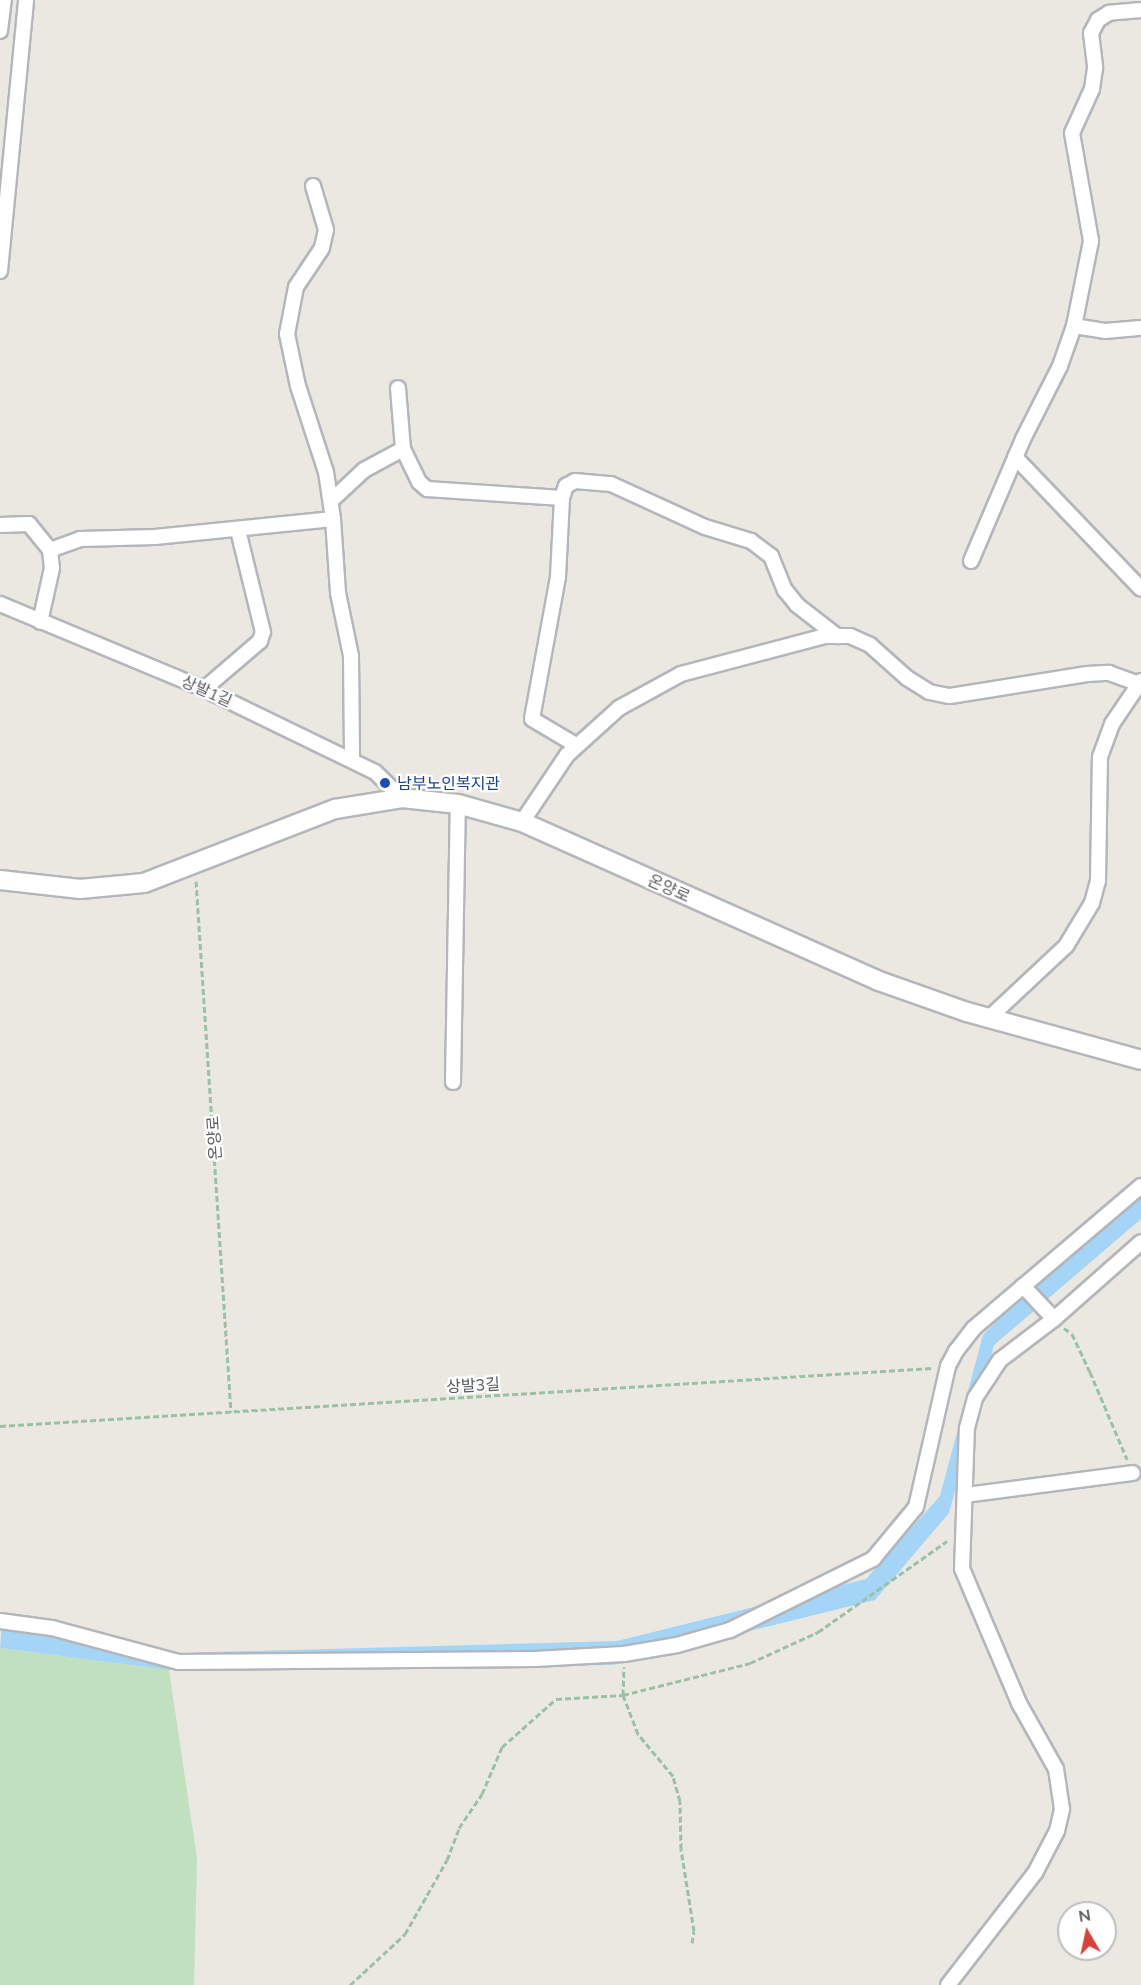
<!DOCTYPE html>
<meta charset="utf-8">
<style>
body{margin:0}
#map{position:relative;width:1141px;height:1985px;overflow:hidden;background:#ebe8e1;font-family:Mulish,"Noto Sans KR",sans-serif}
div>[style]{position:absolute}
.green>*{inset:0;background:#c0e0bf}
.water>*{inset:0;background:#a5d5f6}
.path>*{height:3px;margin-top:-1.5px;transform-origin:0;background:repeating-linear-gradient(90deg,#99c1a3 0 6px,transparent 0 9px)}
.roads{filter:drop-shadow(2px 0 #b3b6ba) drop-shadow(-2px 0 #b3b6ba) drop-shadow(0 2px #b3b6ba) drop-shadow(0 -2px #b3b6ba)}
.minor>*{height:14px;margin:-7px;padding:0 7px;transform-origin:7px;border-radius:7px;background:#fff}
.secondary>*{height:18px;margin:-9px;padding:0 9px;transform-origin:9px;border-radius:9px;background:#fff}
.dots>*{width:16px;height:16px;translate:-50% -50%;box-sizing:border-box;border:3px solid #fff;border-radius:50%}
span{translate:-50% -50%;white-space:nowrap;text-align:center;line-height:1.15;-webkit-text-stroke:4.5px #fff;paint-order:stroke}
.street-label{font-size:16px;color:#595c60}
.transit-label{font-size:16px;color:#164399}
.left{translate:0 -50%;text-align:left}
.north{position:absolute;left:1057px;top:1901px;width:60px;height:60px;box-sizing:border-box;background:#fff;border:2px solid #bdbebf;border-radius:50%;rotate:351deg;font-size:16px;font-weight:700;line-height:24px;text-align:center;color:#595c60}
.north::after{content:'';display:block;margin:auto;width:21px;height:27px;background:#d7423a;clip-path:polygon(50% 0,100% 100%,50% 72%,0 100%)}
</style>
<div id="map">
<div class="green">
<i style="clip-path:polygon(0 1648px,169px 1670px,197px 1859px,194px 1985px,0 1985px)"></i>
</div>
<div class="water">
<i style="clip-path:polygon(1141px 1193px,1141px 1219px,994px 1345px,949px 1513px,875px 1600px,613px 1665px,169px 1670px,0 1648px,2px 1623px,178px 1653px,617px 1641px,866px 1579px,940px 1496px,983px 1335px,1053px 1263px)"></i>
</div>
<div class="path">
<i style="left:196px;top:881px;width:532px;rotate:86.23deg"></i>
<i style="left:1064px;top:1328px;width:10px;rotate:37deg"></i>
<i style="left:1072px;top:1334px;width:42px;rotate:64.7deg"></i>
<i style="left:1090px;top:1372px;width:95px;rotate:67deg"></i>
<i style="left:0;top:1426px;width:934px;rotate:-3.56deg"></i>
<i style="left:692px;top:1943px;width:12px;rotate:-81deg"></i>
<i style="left:694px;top:1931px;width:83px;rotate:-99deg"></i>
<i style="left:681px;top:1849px;width:48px;rotate:-91.2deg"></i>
<i style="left:680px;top:1801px;width:26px;rotate:-106deg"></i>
<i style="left:673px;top:1776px;width:55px;rotate:-129.8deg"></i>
<i style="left:638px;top:1734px;width:42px;rotate:-111deg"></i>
<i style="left:623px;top:1695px;width:131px;rotate:-14.1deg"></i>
<i style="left:750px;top:1663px;width:75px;rotate:-24.5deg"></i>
<i style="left:818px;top:1632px;width:158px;rotate:-35.2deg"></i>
<i style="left:350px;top:1985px;width:75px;rotate:-42.8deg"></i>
<i style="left:405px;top:1934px;width:85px;rotate:-60.4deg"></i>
<i style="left:447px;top:1860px;width:34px;rotate:-69deg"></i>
<i style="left:459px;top:1828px;width:41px;rotate:-55.9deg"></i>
<i style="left:482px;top:1794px;width:51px;rotate:-66.9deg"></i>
<i style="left:502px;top:1747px;width:72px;rotate:-41.6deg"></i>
<i style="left:556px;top:1699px;width:67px;rotate:-3.4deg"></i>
<i style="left:623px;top:1695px;width:28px;rotate:-88deg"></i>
</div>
<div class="roads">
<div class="minor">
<i style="left:1141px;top:10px;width:32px;rotate:175deg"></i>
<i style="left:1109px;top:13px;width:13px;rotate:148deg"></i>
<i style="left:1098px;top:20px;width:15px;rotate:118deg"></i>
<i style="left:1091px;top:33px;width:35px;rotate:83deg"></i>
<i style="left:1095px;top:68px;width:21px;rotate:98deg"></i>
<i style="left:1092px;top:89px;width:48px;rotate:114.4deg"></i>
<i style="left:1072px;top:133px;width:110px;rotate:80deg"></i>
<i style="left:1091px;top:241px;width:87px;rotate:101.3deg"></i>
<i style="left:1074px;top:326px;width:31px;rotate:9deg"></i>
<i style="left:1105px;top:331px;width:36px;rotate:-5deg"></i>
<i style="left:0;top:31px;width:31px;rotate:-83deg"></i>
<i style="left:313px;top:186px;width:46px;rotate:73.5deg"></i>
<i style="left:326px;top:230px;width:18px;rotate:103deg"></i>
<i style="left:322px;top:248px;width:47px;rotate:123.7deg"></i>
<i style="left:296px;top:287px;width:48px;rotate:100.8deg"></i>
<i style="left:287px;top:334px;width:53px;rotate:78.1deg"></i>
<i style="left:298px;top:386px;width:90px;rotate:72deg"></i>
<i style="left:326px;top:472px;width:48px;rotate:81.5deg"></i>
<i style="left:0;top:271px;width:272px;rotate:-84.5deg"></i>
<i style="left:403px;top:449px;width:37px;rotate:64deg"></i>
<i style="left:419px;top:482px;width:11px;rotate:41deg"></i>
<i style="left:427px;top:489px;width:135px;rotate:3.8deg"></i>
<i style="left:562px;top:498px;width:13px;rotate:-72deg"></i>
<i style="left:566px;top:486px;width:10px;rotate:-29deg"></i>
<i style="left:575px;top:481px;width:36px;rotate:5deg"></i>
<i style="left:611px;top:484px;width:103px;rotate:24.6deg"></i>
<i style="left:705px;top:527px;width:48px;rotate:16.9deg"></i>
<i style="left:751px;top:541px;width:25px;rotate:37deg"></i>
<i style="left:771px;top:556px;width:37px;rotate:68deg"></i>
<i style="left:785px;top:590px;width:19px;rotate:51deg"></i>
<i style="left:797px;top:605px;width:51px;rotate:37.8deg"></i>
<i style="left:1015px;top:457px;width:182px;rotate:46.3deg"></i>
<i style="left:562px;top:498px;width:79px;rotate:92.9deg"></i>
<i style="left:558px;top:577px;width:144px;rotate:100.4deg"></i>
<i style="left:532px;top:719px;width:51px;rotate:30.6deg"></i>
<i style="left:333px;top:499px;width:42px;rotate:-43.1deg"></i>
<i style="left:364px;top:470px;width:44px;rotate:-28.3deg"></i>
<i style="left:403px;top:449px;width:61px;rotate:-94.7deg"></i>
<i style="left:0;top:525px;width:29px;rotate:-2deg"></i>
<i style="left:29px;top:524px;width:33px;rotate:51deg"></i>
<i style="left:50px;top:550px;width:18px;rotate:84deg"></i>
<i style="left:52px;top:568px;width:55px;rotate:102.5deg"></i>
<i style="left:50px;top:550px;width:32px;rotate:-20deg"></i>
<i style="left:80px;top:539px;width:75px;rotate:-1.5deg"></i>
<i style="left:155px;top:537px;width:179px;rotate:-5.8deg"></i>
<i style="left:333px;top:519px;width:74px;rotate:86.1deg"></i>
<i style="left:338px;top:593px;width:64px;rotate:78.3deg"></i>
<i style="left:351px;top:656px;width:104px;rotate:89.4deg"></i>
<i style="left:971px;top:561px;width:133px;rotate:-66.9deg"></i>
<i style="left:1023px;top:439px;width:82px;rotate:-63.1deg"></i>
<i style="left:1060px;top:366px;width:42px;rotate:-70.7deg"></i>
<i style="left:0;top:604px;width:221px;rotate:22.6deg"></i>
<i style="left:204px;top:689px;width:190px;rotate:25.9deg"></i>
<i style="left:375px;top:772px;width:37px;rotate:44deg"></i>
<i style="left:204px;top:689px;width:74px;rotate:-40.6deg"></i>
<i style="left:260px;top:641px;width:9px;rotate:-72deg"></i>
<i style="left:263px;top:632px;width:105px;rotate:-103.8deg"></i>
<i style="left:522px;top:822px;width:81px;rotate:-56.1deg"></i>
<i style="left:567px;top:755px;width:70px;rotate:-42.1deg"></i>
<i style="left:619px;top:708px;width:71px;rotate:-28.7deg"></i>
<i style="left:681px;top:674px;width:149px;rotate:-14.8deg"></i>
<i style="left:825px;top:636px;width:25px"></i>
<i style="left:850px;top:636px;width:22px;rotate:24deg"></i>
<i style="left:870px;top:645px;width:50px;rotate:41.7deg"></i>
<i style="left:907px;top:678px;width:26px;rotate:32deg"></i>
<i style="left:929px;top:692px;width:21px;rotate:11deg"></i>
<i style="left:950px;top:696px;width:139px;rotate:-9.1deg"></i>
<i style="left:1087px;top:674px;width:22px;rotate:-3deg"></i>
<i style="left:1109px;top:673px;width:30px;rotate:20deg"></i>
<i style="left:989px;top:1018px;width:105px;rotate:-43.1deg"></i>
<i style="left:1066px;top:946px;width:50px;rotate:-58.8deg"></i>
<i style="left:1092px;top:903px;width:23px;rotate:-75deg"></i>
<i style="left:1098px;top:881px;width:124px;rotate:-89.1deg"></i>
<i style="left:1100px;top:757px;width:35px;rotate:-70deg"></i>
<i style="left:1112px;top:724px;width:52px;rotate:-56deg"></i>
<i style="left:453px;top:1082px;width:278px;rotate:-89deg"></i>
<i style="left:1023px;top:1286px;width:45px;rotate:46.8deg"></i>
<i style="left:966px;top:1495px;width:168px;rotate:-7.5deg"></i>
<i style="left:0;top:1621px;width:52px;rotate:7.7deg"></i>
<i style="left:52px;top:1628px;width:131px;rotate:15deg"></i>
<i style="left:179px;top:1662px;width:356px;rotate:-0.5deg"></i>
<i style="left:535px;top:1659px;width:89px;rotate:-3.2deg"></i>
<i style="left:624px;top:1654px;width:54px;rotate:-9.6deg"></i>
<i style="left:677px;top:1645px;width:55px;rotate:-15.8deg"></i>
<i style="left:730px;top:1630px;width:160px;rotate:-26.4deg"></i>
<i style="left:873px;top:1559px;width:67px;rotate:-50.4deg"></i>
<i style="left:916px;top:1507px;width:145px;rotate:-77.2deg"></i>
<i style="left:948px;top:1366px;width:17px;rotate:-62deg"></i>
<i style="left:956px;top:1351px;width:29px;rotate:-52deg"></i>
<i style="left:974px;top:1328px;width:219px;rotate:-40.4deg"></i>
<i style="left:948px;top:1985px;width:142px;rotate:-52.2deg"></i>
<i style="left:1035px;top:1873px;width:47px;rotate:-62.4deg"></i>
<i style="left:1057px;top:1831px;width:23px;rotate:-77deg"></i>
<i style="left:1062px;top:1809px;width:40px;rotate:-98.5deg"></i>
<i style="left:1056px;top:1769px;width:76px;rotate:-119.3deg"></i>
<i style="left:1019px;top:1703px;width:146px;rotate:-113deg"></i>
<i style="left:962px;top:1569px;width:141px;rotate:-88deg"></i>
<i style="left:967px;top:1428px;width:31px;rotate:-75deg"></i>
<i style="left:975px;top:1398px;width:45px;rotate:-56.7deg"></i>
<i style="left:1000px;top:1360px;width:68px;rotate:-37.2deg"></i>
<i style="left:1054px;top:1319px;width:116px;rotate:-41.5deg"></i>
</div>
<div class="secondary">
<i style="left:0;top:880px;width:81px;rotate:6.4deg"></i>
<i style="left:80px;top:889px;width:64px;rotate:-5.4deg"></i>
<i style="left:144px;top:883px;width:205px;rotate:-21.2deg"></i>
<i style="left:335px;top:809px;width:68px;rotate:-9.3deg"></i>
<i style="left:402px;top:798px;width:56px;rotate:6.1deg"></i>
<i style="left:458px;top:804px;width:66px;rotate:15.7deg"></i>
<i style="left:522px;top:822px;width:391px;rotate:24deg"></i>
<i style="left:879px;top:981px;width:93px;rotate:19.4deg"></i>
<i style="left:967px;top:1012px;width:180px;rotate:15.4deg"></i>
</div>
</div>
<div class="dots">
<i style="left:385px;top:783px;background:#1a4fb4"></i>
</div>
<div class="street-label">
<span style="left:207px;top:691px;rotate:24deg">상발1길</span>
<span style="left:669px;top:888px;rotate:24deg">온양로</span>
<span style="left:214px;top:1138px;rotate:-94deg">온양로</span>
<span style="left:473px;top:1385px;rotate:-3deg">상발3길</span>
</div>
<div class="transit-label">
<span class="left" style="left:397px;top:783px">남부노인복지관</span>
</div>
<div class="north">N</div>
</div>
